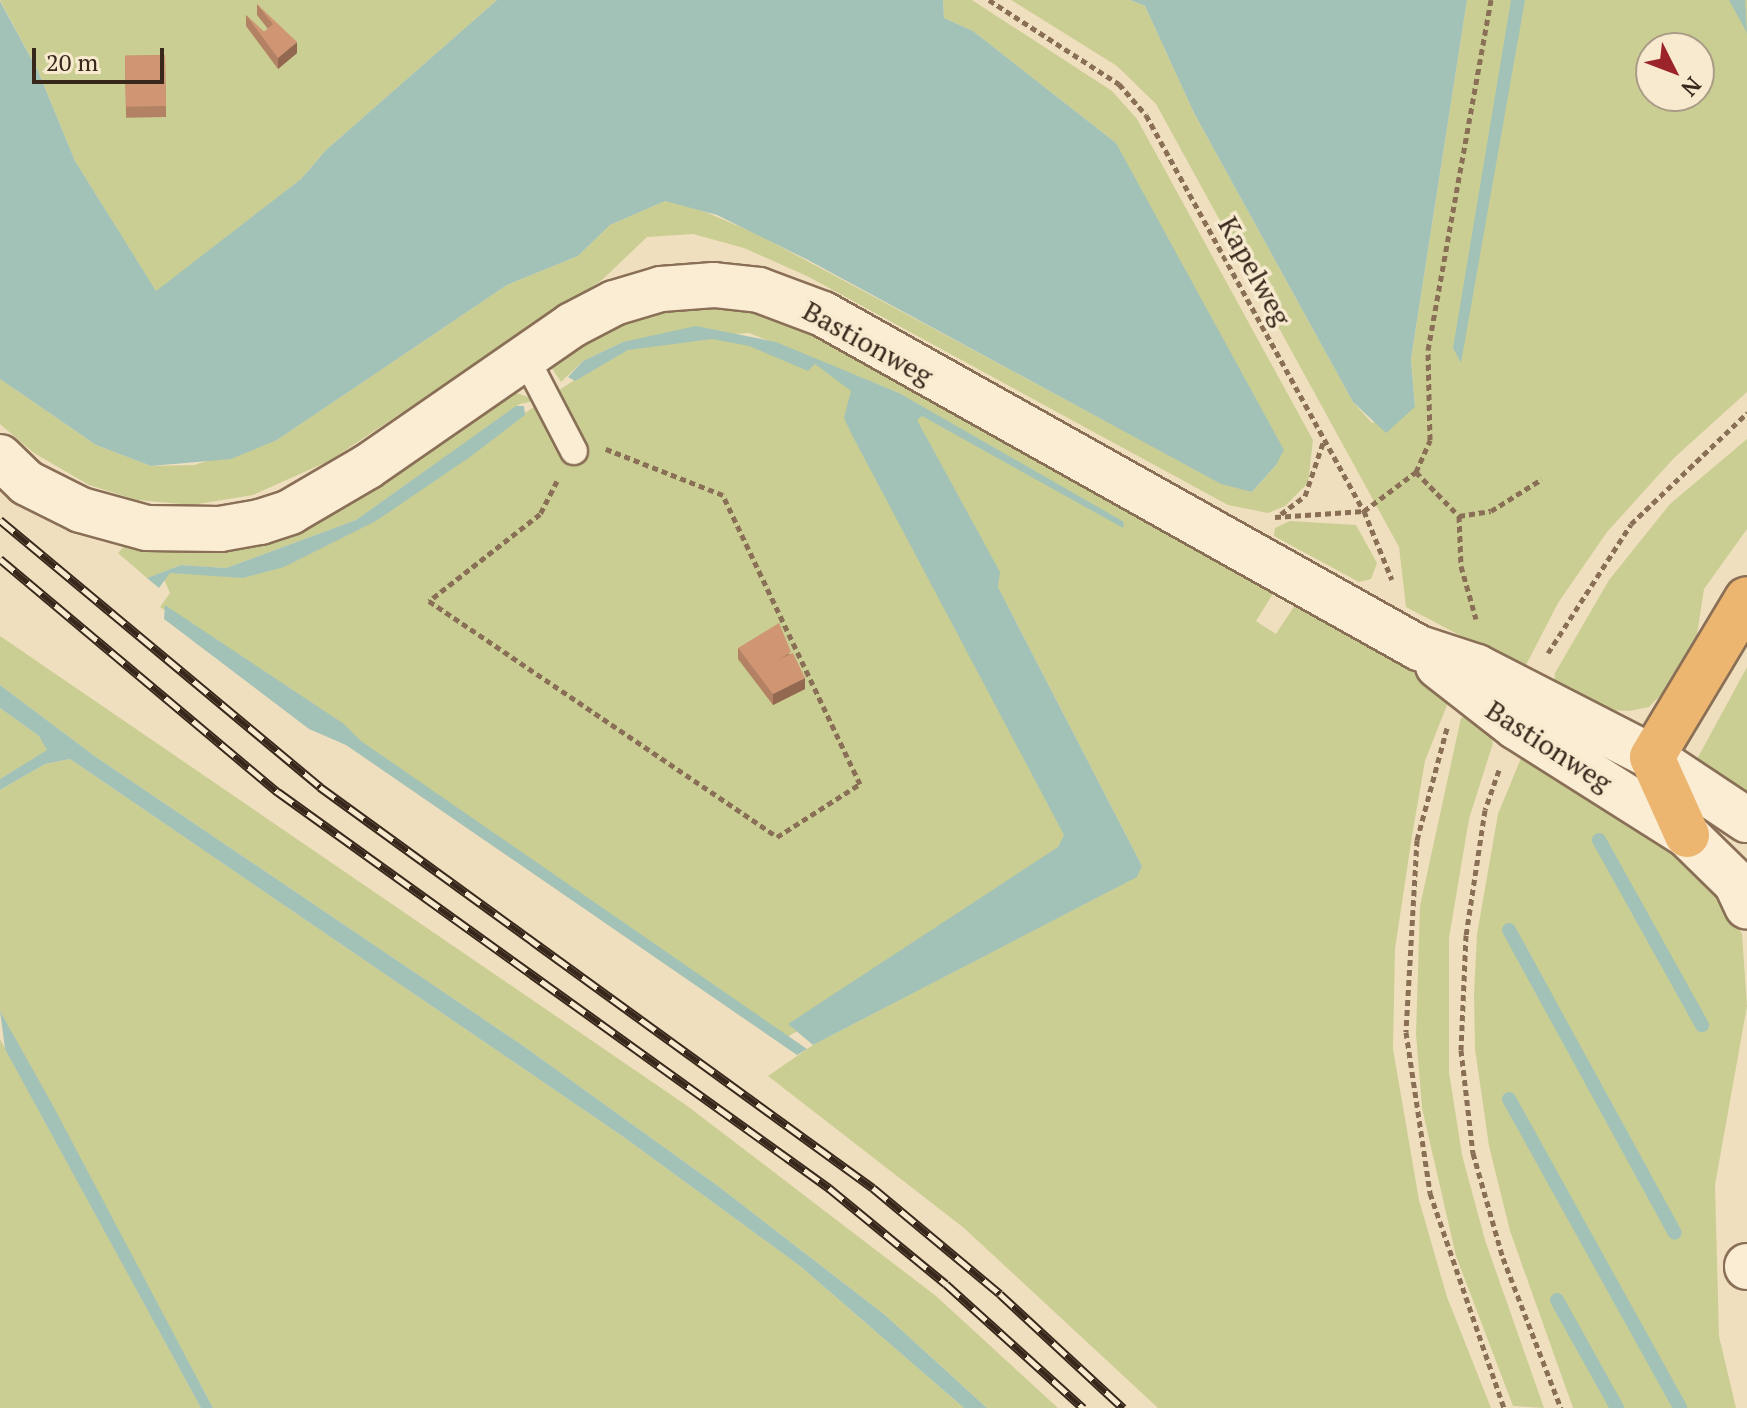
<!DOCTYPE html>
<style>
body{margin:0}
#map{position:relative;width:1747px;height:1408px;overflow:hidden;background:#f0dfbf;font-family:"PT Serif",serif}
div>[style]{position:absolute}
.green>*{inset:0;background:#cace93}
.water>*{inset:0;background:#a3c2b7}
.stream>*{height:14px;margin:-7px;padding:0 7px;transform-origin:7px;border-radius:7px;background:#a3c2b7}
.path>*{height:5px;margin-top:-2.5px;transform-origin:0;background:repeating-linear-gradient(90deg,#8a6f57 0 6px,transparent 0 10px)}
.roads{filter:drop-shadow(2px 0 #8a6f57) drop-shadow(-2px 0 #8a6f57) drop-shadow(0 2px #8a6f57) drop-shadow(0 -2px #8a6f57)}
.service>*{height:26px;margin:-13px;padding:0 13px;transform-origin:13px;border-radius:13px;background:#faedd3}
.minor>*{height:44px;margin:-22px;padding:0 22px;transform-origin:22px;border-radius:22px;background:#faedd3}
.secondary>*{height:44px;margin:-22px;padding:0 22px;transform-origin:22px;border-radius:22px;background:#faedd3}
.trunk>*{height:44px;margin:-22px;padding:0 22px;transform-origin:22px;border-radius:22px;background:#ecb670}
.rail>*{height:9px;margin-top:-4.5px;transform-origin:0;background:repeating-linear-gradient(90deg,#f7eacf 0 18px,#38281c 0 36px);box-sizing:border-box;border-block:2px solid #38281c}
.wall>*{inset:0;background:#b38163;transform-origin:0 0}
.shaded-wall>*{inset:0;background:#926950}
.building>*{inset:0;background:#d09673;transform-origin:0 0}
span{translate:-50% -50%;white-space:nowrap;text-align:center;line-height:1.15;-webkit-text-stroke:7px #f7eacf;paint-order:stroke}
.street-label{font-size:28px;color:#38281c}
.north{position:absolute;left:1635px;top:32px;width:80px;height:80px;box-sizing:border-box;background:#f7eacf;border:2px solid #ab9c87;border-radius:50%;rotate:132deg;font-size:22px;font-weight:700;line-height:32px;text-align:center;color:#38281c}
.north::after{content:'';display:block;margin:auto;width:28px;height:36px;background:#9b242a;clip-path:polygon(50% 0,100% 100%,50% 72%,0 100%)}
.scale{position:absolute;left:32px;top:48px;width:132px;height:36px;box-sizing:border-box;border:4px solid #38281c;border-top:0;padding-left:10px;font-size:24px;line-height:28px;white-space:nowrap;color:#38281c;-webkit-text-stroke:6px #f7eacf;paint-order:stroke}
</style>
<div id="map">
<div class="green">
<i style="clip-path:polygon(0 0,497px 0,326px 150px,301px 179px,156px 292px,75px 161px,38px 71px)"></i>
<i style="clip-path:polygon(943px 0,972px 0,1112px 91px,1137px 119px,1313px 440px,1308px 483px,1285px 506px,1268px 513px,1228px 505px,807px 276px,744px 248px,693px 234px,647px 237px,602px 280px,329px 461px,253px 495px,192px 505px,137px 500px,89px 485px,34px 453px,0 424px,0 379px,96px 445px,151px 466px,194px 465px,277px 440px,507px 285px,578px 256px,610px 225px,665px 201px,689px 205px,757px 234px,1221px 483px,1252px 492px,1276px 465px,1116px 143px,973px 31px,944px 18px)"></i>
<i style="clip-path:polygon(evenodd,1011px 0,1130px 0,1145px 6px,1194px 113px,1353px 402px,1372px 423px,1415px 406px,1411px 359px,1467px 0,1747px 0,1747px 392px,1674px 458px,1607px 532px,1558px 603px,1524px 669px,1406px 607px,1399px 547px,1156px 104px,1117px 66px,1011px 0,1651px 48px,1699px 48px,1699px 96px,1651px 96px,1651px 48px)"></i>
<i style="clip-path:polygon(709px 304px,747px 309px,809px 330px,1274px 592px,1256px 621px,1276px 634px,1297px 602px,1302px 603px,1451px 695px,1425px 761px,1412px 836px,1395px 949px,1393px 1049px,1419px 1200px,1447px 1297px,1491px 1408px,1158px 1408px,964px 1228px,768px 1076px,813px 1045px,1136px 877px,1142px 866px,998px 587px,999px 572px,916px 420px,921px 416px,899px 393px,749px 333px,623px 342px,583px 361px,561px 382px,548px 362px,618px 321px,662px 308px)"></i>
<i style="clip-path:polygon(685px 331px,776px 344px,856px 384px,1099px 856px,787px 1037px,160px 607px,170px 593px,162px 575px,182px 567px,231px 572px,358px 523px,626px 346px)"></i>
<i style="clip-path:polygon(507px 390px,537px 400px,520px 404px,356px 520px,226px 568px,181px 565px,147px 578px,118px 553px,126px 544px,187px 551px,226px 547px)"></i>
<i style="clip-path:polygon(1747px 439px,1747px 529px,1704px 589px,1694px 654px,1670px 686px,1649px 707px,1629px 711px,1607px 710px,1554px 684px,1555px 673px,1609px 580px,1670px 504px)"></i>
<i style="clip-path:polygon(1290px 521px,1356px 525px,1377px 563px,1371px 579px,1359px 582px,1274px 536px,1275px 528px)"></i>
<i style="clip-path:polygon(0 636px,686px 1105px,936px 1296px,1058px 1408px,987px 1408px,885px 1315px,718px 1186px,522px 1045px,96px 757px,0 685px)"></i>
<i style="clip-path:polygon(1747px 667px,1747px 792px,1696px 761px)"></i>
<i style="clip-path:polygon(0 708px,39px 736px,48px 750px,0 779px)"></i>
<i style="clip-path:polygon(1471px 714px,1486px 723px,1493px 743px,1469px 819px,1449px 938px,1449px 1072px,1462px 1155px,1485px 1240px,1544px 1408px,1513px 1406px,1456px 1256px,1422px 1108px,1416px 1034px,1420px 906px,1461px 718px)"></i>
<i style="clip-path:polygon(1526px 746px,1696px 864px,1721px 895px,1742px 934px,1747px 1006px,1715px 1185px,1719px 1336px,1736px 1408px,1573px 1408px,1510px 1231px,1489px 1146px,1475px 1049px,1474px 994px,1477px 934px,1498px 814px)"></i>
<i style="clip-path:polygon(70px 759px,625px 1138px,800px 1266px,964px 1408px,213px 1408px,0 1011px,0 790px,45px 764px)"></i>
<i style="clip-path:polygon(0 1039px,104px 1229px,201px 1408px,0 1408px)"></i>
</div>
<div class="water">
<i style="clip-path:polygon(497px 0,943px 0,944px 18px,973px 31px,1116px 143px,1284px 450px,1276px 465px,1252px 492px,1221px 484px,808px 260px,717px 215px,665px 201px,610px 225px,578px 256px,507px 285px,277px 440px,231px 459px,151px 466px,96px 445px,0 379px,0 1px,38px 71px,75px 161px,156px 291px,301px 179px,326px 150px)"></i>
<i style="clip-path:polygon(1130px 0,1467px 0,1411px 359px,1415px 407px,1386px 433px,1353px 402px,1194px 113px,1145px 6px)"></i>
<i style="clip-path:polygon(1511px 0,1525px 0,1461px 363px,1453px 348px)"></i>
<i style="clip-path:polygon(1729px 0,1745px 0,1747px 33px)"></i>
<i style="clip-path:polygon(696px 326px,776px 342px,899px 393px,1124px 522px,1123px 528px,922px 416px,917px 420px,1000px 572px,998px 587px,1142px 866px,1137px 877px,813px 1045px,788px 1024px,1058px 847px,1064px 835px,852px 435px,844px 418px,851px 391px,815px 364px,808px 371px,749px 346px,712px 339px,628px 350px,575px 381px,568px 377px,583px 361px,623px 342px)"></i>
<i style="clip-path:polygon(516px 406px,524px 406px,525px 415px,470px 457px,376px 521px,284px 567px,243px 578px,170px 573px,159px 588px,147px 578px,181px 565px,226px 568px,356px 520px)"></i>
<i style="clip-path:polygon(165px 605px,344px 724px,361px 741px,807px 1049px,797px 1055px,346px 745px,309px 729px,164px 619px)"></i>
<i style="clip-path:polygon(0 685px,96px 757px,522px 1045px,718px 1186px,885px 1315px,987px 1408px,964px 1408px,800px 1266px,625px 1138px,70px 759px,45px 764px,0 790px,0 779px,47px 750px,39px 736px,0 708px)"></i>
<i style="clip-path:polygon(0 1011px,51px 1102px,213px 1408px,201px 1408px,5px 1049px)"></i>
</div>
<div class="stream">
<i style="left:1599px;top:840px;width:212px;rotate:60.9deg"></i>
<i style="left:1509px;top:930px;width:345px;rotate:61.3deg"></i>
<i style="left:1509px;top:1099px;width:353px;rotate:61deg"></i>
<i style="left:1557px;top:1300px;width:124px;rotate:60.9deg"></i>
</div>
<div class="path">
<i style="left:989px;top:0;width:155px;rotate:32.9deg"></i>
<i style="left:1119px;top:84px;width:41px;rotate:48.9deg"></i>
<i style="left:1146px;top:115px;width:452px;rotate:61.2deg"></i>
<i style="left:1364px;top:511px;width:74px;rotate:67.9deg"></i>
<i style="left:1416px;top:472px;width:62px;rotate:45.7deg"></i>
<i style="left:1459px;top:516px;width:50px;rotate:87.7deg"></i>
<i style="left:1461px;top:566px;width:55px;rotate:74.2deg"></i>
<i style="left:557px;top:481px;width:37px;rotate:117deg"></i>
<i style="left:540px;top:514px;width:141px;rotate:141.9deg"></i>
<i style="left:429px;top:601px;width:420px;rotate:34.1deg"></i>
<i style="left:777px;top:837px;width:98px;rotate:-32.6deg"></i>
<i style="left:860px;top:784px;width:320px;rotate:-115.4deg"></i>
<i style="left:723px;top:495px;width:126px;rotate:-158.5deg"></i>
<i style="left:1281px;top:514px;width:30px;rotate:-37deg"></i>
<i style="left:1305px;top:496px;width:59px;rotate:-71.3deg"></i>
<i style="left:1459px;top:516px;width:32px;rotate:-9deg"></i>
<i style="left:1491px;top:511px;width:60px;rotate:-32.1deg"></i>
<i style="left:1275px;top:517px;width:89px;rotate:-3.9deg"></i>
<i style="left:1364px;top:511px;width:65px;rotate:-36.9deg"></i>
<i style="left:1416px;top:472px;width:35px;rotate:-66deg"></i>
<i style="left:1430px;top:440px;width:90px;rotate:-91.3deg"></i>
<i style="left:1428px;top:350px;width:356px;rotate:-79.8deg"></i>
<i style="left:1548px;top:653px;width:153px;rotate:-57.2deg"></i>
<i style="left:1631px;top:524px;width:161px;rotate:-43.7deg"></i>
<i style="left:1447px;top:728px;width:116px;rotate:105deg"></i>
<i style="left:1417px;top:840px;width:192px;rotate:93.3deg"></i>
<i style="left:1406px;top:1032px;width:163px;rotate:81.5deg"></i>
<i style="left:1430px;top:1193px;width:227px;rotate:71deg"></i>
<i style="left:1499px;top:770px;width:42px;rotate:109.3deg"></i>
<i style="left:1485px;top:810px;width:126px;rotate:98.6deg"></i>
<i style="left:1466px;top:935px;width:115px;rotate:92.5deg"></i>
<i style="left:1461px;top:1050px;width:104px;rotate:83.4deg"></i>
<i style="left:1473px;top:1153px;width:109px;rotate:74.1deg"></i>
<i style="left:1503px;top:1258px;width:161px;rotate:68.9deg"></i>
</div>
<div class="roads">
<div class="service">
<i style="left:525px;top:357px;width:106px;rotate:62.5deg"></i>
</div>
<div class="minor">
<i style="left:0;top:457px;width:37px;rotate:44deg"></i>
<i style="left:27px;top:483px;width:60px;rotate:26.6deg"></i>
<i style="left:81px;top:510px;width:68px;rotate:15.3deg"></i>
<i style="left:147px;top:528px;width:73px;rotate:0.8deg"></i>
<i style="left:220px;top:529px;width:41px;rotate:-9.9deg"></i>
<i style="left:260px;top:522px;width:32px;rotate:-18deg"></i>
<i style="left:290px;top:512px;width:89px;rotate:-30.3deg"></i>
<i style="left:367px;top:467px;width:249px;rotate:-34.7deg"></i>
<i style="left:572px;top:325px;width:47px;rotate:-27.6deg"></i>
<i style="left:614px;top:303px;width:49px;rotate:-16.6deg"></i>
<i style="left:661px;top:289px;width:53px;rotate:-4.3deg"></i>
<i style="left:714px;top:285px;width:45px;rotate:6.3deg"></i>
<i style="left:759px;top:290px;width:68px;rotate:20.6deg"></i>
<i style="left:823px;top:314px;width:683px;rotate:29.27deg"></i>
<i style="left:1419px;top:648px;width:61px;rotate:18.1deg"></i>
<i style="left:1477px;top:667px;width:197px;rotate:27.2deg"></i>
<i style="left:1438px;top:666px;width:99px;rotate:38deg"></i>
<i style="left:1516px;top:727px;width:202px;rotate:32.3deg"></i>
</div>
<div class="secondary">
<i style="left:1652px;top:757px;width:114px;rotate:33.6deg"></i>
<i style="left:1687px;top:835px;width:69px;rotate:44.4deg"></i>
<i style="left:1736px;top:883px;width:26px;rotate:65deg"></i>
<i style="left:1747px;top:1266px;width:1px;rotate:90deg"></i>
</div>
<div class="trunk">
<i style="left:1687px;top:835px;width:85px;rotate:-114.2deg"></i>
<i style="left:1652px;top:757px;width:184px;rotate:-59deg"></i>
</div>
</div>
<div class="rail">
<i style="left:0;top:520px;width:417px;rotate:39.8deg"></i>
<i style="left:320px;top:787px;width:683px;rotate:35.95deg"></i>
<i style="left:873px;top:1188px;width:165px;rotate:39.8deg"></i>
<i style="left:1000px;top:1294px;width:168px;rotate:42.8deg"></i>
<i style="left:0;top:559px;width:363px;rotate:40deg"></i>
<i style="left:278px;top:792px;width:679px;rotate:35.7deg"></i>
<i style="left:829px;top:1188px;width:151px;rotate:39.4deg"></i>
<i style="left:946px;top:1284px;width:185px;rotate:42.1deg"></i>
</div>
<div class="wall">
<i style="clip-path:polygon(257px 4px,297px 53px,278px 69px,246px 26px,246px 15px,264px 32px,268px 29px,257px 15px)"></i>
<i style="left:165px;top:55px;width:62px;height:40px;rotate:89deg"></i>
<i style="clip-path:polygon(738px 648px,791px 654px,805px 689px,773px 705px,738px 659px)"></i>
</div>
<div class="shaded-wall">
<i style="clip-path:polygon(297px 42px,297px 53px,278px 69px,278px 58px)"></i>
<i style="clip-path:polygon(805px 678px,805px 689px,773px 705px,773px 694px)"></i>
</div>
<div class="building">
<i style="clip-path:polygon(257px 4px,297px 42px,278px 58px,246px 15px,264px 32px,273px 24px)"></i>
<i style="left:165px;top:55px;width:51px;height:40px;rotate:89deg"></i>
<i style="clip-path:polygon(779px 623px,791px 652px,778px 660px,793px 653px,805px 678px,773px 694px,738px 648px)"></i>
</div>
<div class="street-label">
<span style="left:1255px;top:271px;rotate:61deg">Kapelweg</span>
<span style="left:868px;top:343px;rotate:29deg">Bastionweg</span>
<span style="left:1549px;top:746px;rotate:33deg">Bastionweg</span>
</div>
<div class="north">N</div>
<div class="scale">20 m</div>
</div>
